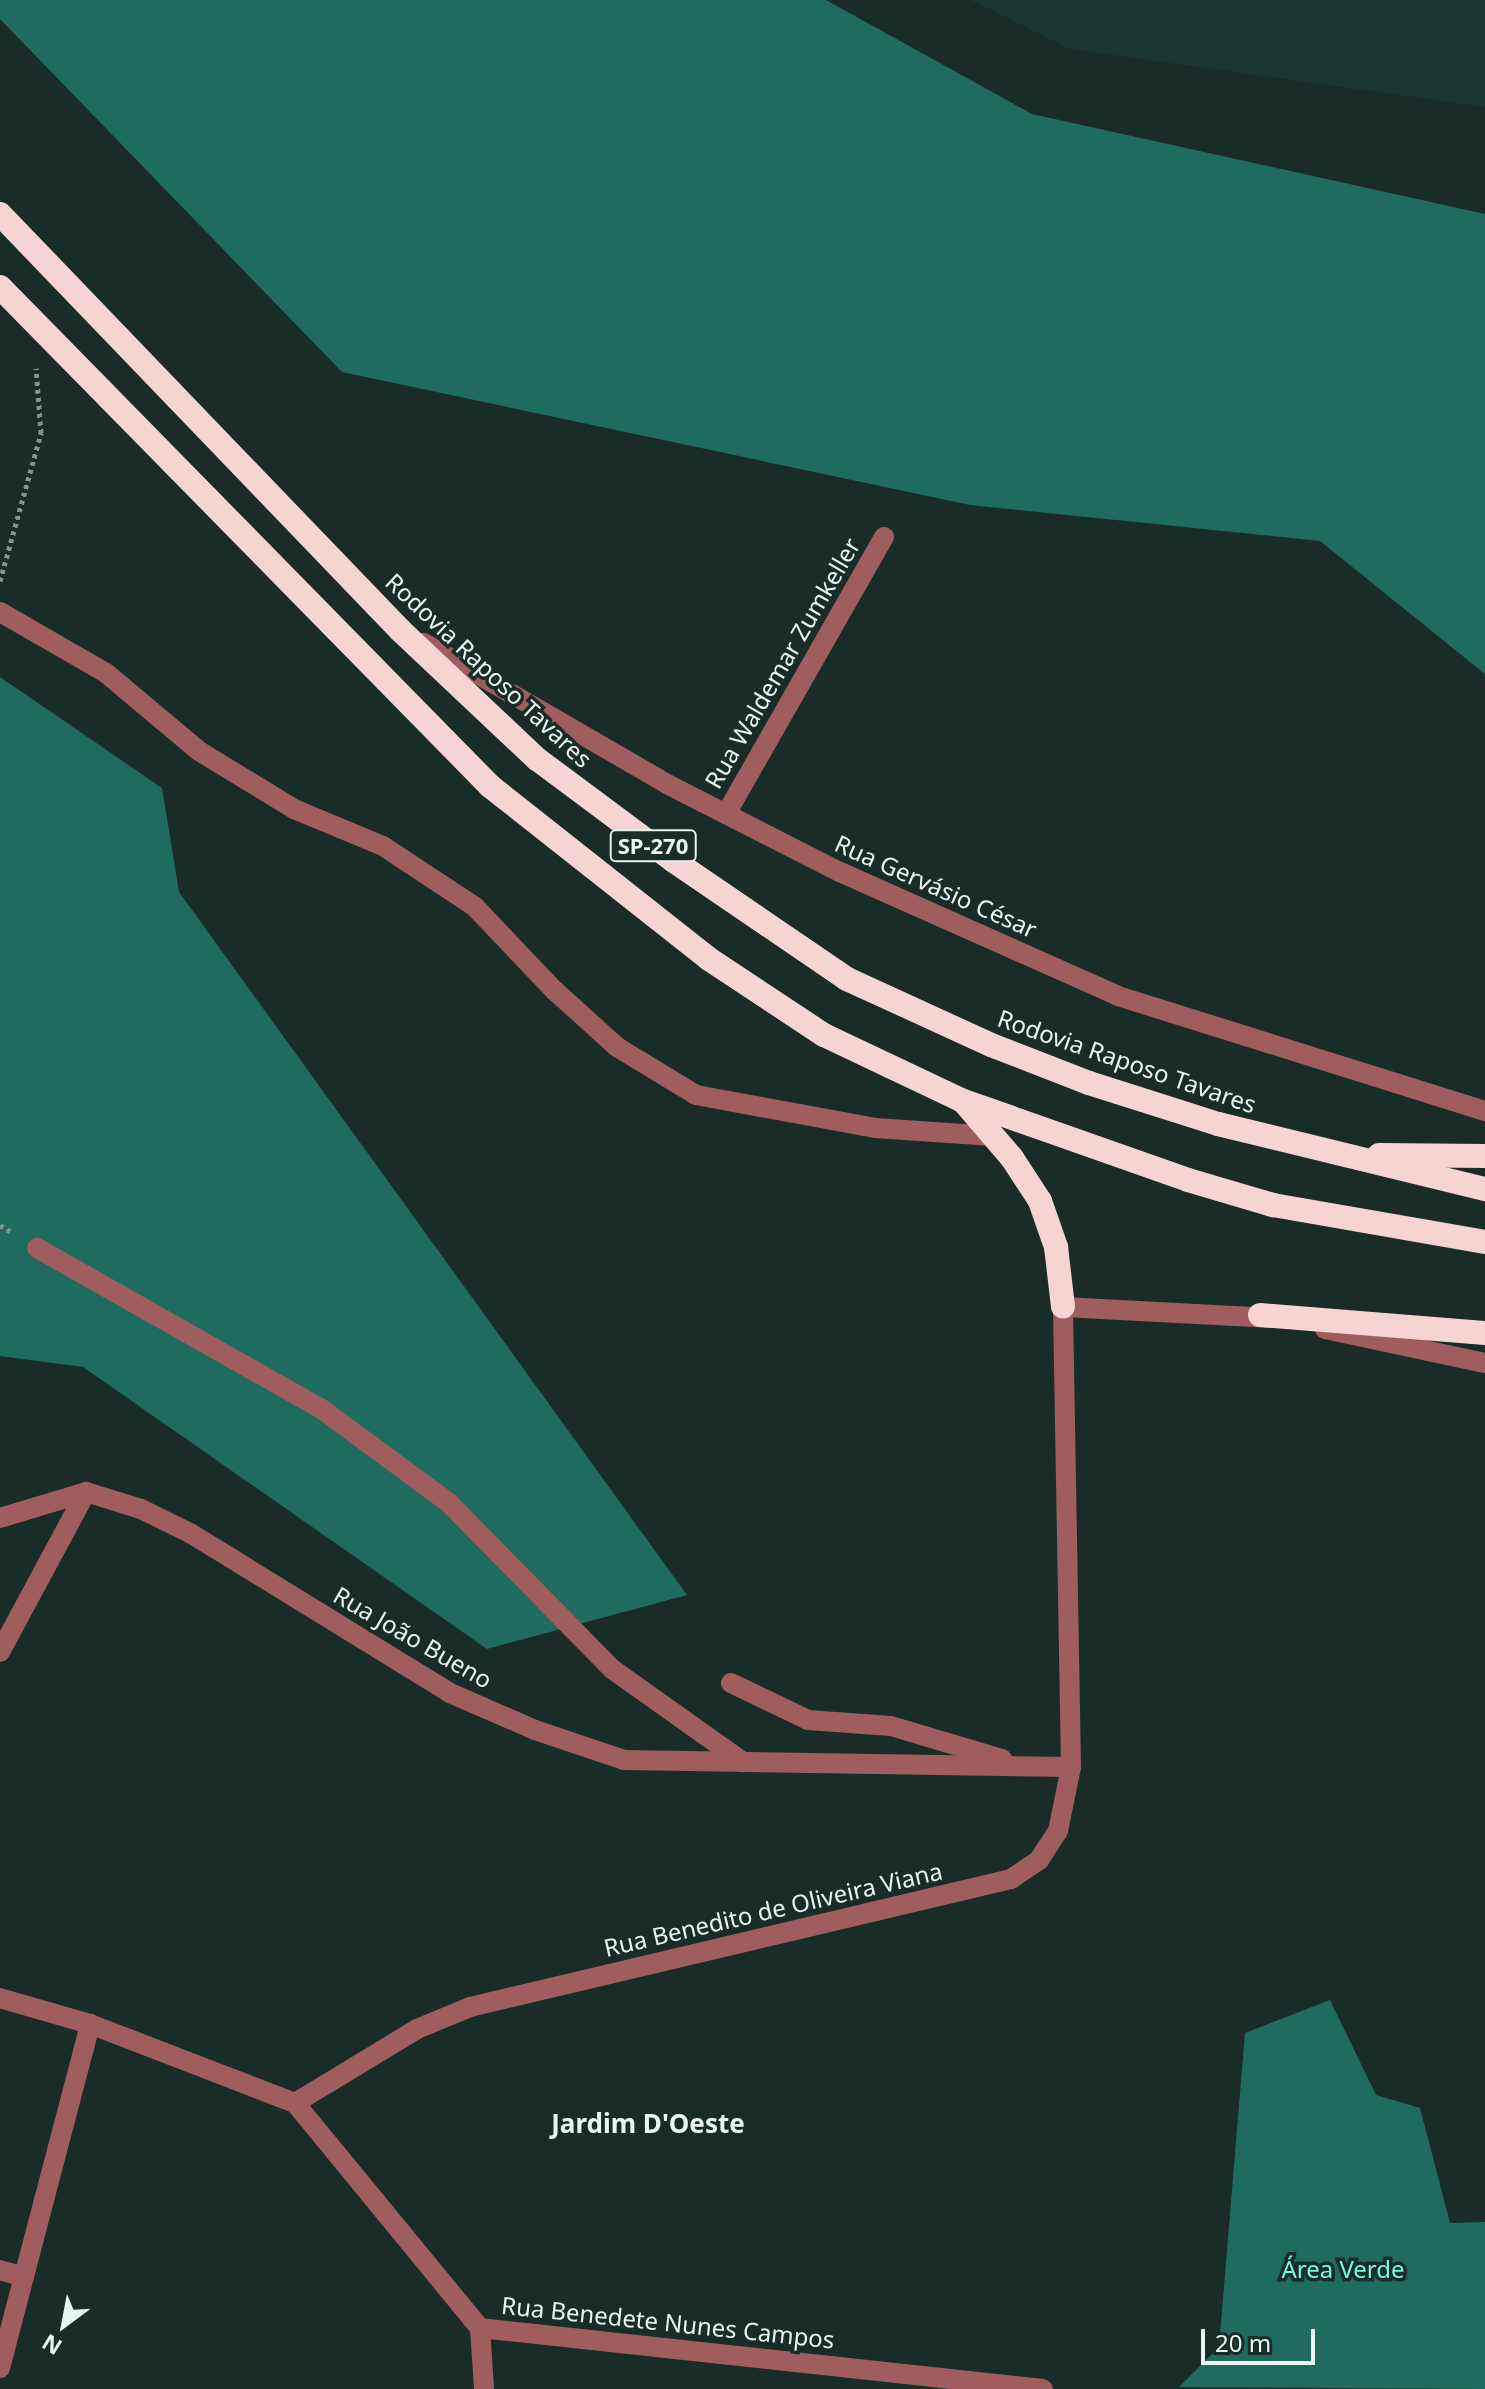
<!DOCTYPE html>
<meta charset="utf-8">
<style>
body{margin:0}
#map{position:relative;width:1485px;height:2389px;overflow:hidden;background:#192c28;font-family:"Noto Sans",sans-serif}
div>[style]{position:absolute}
.built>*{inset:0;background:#1a3630}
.forest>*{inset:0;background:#1f6c5e}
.path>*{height:5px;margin-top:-2.5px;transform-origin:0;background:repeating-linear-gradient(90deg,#84938f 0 4px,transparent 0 8px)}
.minor>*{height:20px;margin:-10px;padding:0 10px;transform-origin:10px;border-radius:10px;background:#9f5e5d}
.highway>*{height:24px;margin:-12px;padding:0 12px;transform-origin:12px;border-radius:12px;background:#f6d4d3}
span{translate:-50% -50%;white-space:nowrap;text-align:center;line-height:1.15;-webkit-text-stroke:7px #192c28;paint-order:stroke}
.shield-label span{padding:2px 6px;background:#192c28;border:2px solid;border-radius:6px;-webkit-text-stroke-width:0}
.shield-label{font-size:22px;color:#e9f4f1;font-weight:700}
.street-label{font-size:24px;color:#e9f4f1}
.park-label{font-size:24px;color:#71fbdf}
.neighbourhood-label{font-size:26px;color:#e9f4f1;font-weight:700}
.north{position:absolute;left:24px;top:2285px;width:80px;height:80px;-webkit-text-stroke:6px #192c28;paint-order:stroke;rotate:212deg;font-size:22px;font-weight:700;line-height:32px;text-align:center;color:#e9f4f1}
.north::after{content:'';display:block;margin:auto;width:28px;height:36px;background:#e9f4f1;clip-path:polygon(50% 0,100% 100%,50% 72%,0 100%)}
.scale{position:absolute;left:1201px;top:2329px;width:114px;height:36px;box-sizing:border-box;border:4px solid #e9f4f1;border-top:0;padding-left:10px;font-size:24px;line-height:28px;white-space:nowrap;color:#e9f4f1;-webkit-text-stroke:6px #192c28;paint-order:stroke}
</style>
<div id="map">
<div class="built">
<i style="clip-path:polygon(971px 0,1485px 0,1485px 107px,1070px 49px)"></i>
</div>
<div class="forest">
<i style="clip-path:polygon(0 0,826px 0,1032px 114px,1485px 214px,1485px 674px,1320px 541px,970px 505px,342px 372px,0 19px)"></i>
<i style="clip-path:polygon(0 677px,162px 788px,179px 892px,687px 1595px,487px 1649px,83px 1367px,0 1356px)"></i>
<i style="clip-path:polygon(1330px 2000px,1376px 2095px,1420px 2108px,1450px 2223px,1485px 2222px,1485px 2389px,1179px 2387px,1219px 2347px,1245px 2033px)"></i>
</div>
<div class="path">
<i style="left:0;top:581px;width:154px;rotate:-74.5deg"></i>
<i style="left:41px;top:433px;width:65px;rotate:-94.4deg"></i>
<i style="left:0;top:1225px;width:15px;rotate:32deg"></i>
</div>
<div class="minor">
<i style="left:0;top:612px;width:122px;rotate:29.9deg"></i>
<i style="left:106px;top:673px;width:121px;rotate:40deg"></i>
<i style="left:199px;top:751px;width:111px;rotate:31.4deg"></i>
<i style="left:294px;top:809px;width:96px;rotate:22.6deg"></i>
<i style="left:383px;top:846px;width:110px;rotate:33.5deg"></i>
<i style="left:475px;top:907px;width:115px;rotate:46.4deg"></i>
<i style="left:554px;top:990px;width:85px;rotate:42.1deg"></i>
<i style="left:617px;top:1047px;width:92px;rotate:31.3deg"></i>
<i style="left:696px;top:1095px;width:182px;rotate:10.4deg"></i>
<i style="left:875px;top:1128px;width:118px;rotate:3.9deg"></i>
<i style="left:424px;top:643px;width:281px;rotate:30.1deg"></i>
<i style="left:667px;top:784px;width:194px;rotate:27deg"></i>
<i style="left:840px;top:872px;width:304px;rotate:24deg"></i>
<i style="left:1118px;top:996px;width:385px;rotate:17.4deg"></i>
<i style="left:726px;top:814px;width:319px;rotate:-60.3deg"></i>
<i style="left:37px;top:1248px;width:329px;rotate:29.5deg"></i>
<i style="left:323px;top:1410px;width:157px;rotate:36.4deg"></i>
<i style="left:449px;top:1503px;width:233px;rotate:45.5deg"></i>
<i style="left:612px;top:1669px;width:161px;rotate:35.4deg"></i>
<i style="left:1325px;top:1329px;width:164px;rotate:12deg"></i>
<i style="left:86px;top:1492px;width:58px;rotate:17.2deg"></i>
<i style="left:141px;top:1509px;width:55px;rotate:26.1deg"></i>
<i style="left:190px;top:1533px;width:305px;rotate:31.6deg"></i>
<i style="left:450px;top:1693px;width:93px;rotate:23.5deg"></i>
<i style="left:535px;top:1730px;width:94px;rotate:18.6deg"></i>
<i style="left:624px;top:1760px;width:447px;rotate:0.9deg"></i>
<i style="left:0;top:1518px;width:90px;rotate:-16.8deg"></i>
<i style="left:0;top:1652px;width:182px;rotate:-61.7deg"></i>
<i style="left:731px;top:1683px;width:85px;rotate:25.7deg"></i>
<i style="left:808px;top:1720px;width:83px;rotate:4.1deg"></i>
<i style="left:891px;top:1726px;width:116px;rotate:16.6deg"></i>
<i style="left:0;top:1998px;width:94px;rotate:16.1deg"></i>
<i style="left:90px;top:2024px;width:220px;rotate:21.1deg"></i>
<i style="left:295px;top:2103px;width:143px;rotate:-31.2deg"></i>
<i style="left:417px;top:2029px;width:57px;rotate:-22.5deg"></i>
<i style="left:470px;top:2007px;width:556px;rotate:-13.31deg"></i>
<i style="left:1011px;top:1879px;width:34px;rotate:-34deg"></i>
<i style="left:1039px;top:1860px;width:35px;rotate:-57deg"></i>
<i style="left:1058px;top:1831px;width:65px;rotate:-78.5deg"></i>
<i style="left:1071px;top:1767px;width:460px;rotate:-91deg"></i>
<i style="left:1063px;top:1307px;width:211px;rotate:3deg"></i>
<i style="left:295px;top:2103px;width:291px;rotate:50.6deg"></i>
<i style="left:480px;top:2328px;width:566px;rotate:6.18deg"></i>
<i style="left:0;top:2270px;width:25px;rotate:16deg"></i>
<i style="left:480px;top:2328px;width:61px;rotate:86.2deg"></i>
<i style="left:0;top:2368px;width:356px;rotate:-75.3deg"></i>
</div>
<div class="highway">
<i style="left:0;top:214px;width:577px;rotate:46.12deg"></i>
<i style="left:400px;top:630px;width:188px;rotate:43.3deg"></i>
<i style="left:537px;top:759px;width:171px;rotate:36.7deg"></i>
<i style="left:674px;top:861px;width:209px;rotate:34.3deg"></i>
<i style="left:847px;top:979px;width:158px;rotate:24.6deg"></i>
<i style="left:991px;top:1045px;width:105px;rotate:21.2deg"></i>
<i style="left:1089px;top:1083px;width:135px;rotate:17.6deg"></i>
<i style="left:1218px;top:1124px;width:275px;rotate:13.7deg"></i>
<i style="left:0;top:287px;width:699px;rotate:45.52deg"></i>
<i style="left:490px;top:786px;width:279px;rotate:38.3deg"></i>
<i style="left:709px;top:959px;width:138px;rotate:33.5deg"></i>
<i style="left:824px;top:1035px;width:152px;rotate:25.4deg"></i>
<i style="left:961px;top:1100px;width:241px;rotate:19.4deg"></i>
<i style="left:1188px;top:1180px;width:89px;rotate:16.4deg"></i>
<i style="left:1273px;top:1205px;width:215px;rotate:9.9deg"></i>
<i style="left:963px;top:1101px;width:75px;rotate:49.3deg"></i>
<i style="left:1012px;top:1158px;width:51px;rotate:56.9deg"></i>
<i style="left:1040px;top:1201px;width:49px;rotate:70.8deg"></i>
<i style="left:1056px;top:1247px;width:60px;rotate:83.3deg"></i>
<i style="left:1379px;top:1155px;width:106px;rotate:0.5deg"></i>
<i style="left:1260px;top:1315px;width:226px;rotate:4.6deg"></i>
</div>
<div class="shield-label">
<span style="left:653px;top:846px">SP-270</span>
</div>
<div class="street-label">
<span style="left:782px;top:663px;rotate:-60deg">Rua Waldemar Zumkeller</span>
<span style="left:489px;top:670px;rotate:43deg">Rodovia Raposo Tavares</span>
<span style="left:936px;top:886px;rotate:24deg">Rua Gervásio César</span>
<span style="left:1127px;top:1061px;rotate:19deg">Rodovia Raposo Tavares</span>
<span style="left:413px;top:1637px;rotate:30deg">Rua João Bueno</span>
<span style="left:773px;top:1909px;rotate:-13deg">Rua Benedito de Oliveira Viana</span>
<span style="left:668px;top:2322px;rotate:6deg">Rua Benedete Nunes Campos</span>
</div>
<div class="park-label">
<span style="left:1343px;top:2269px">Área Verde</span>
</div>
<div class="neighbourhood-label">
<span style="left:648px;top:2124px">Jardim D'Oeste</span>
</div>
<div class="north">N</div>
<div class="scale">20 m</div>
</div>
